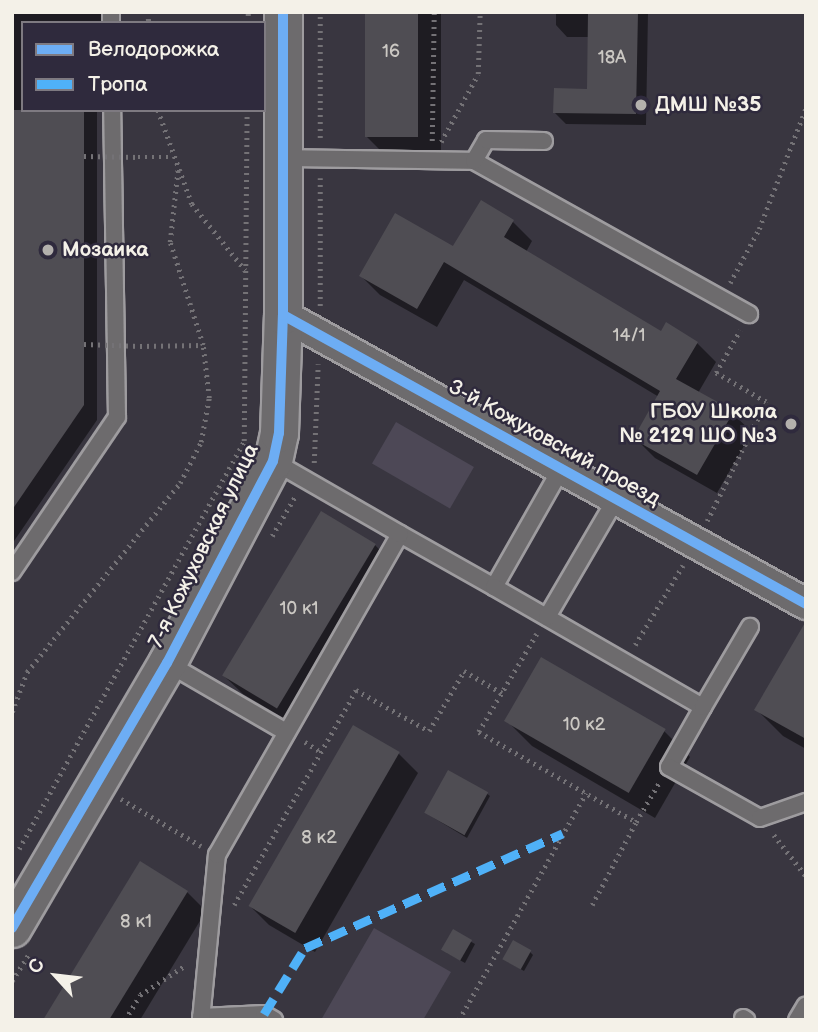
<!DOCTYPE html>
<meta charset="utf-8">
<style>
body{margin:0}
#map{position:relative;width:818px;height:1032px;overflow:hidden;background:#393640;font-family:"Balsamiq Sans",sans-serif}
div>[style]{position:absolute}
.green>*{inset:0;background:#4d4856;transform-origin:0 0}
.shadow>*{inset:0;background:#0007}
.building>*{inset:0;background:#4f4d53;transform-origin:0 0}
.path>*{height:4.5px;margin-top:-2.25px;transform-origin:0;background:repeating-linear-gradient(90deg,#747276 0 2px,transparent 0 7px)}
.roads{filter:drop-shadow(2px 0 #9e9c9f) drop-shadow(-2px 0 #9e9c9f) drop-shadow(0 2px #9e9c9f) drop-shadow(0 -2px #9e9c9f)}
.service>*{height:16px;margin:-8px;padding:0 8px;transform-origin:8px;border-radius:8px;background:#6d6b6d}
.minor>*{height:30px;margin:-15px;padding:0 15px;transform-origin:15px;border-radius:15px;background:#6d6b6d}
.tertiary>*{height:37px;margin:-18.5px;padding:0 18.5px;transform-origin:18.5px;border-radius:18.5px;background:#6d6b6d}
.path-bridge>*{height:4.5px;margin-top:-2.25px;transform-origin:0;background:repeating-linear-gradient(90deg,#747276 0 2px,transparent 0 7px)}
.quiet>*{height:9px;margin-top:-4.5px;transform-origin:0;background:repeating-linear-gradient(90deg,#4fb1f8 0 18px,transparent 0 27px)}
.cycleway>*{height:10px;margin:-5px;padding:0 5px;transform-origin:5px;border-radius:5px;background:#6dadf4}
.dots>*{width:19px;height:19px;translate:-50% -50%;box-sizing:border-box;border:4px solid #2f2a3d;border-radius:50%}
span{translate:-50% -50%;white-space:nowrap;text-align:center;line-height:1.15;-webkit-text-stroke:5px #2f2a3d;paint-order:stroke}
.number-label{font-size:18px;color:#cbc8c3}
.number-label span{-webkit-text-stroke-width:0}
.poi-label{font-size:21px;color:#f4f1e8;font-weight:700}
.left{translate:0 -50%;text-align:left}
.right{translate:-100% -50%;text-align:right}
.street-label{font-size:21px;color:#f4f1e8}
.frame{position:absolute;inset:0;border:14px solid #f4f1e8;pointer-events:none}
.legend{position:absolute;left:21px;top:21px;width:245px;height:91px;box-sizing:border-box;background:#2f2a3d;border:2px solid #7e7a81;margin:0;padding:9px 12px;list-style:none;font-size:21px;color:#f4f1e8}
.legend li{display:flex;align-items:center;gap:14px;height:35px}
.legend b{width:35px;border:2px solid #7e7a81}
.north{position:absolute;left:21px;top:941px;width:70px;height:70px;-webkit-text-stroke:5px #2f2a3d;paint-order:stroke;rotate:297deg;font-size:19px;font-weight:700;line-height:28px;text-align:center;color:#f4f1e8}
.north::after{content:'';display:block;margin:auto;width:24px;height:32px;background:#f4f1e8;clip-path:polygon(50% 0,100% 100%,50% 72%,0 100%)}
</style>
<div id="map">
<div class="green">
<i style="left:396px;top:422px;width:90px;height:48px;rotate:30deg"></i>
<i style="clip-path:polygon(374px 928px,451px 972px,423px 1020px,321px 1020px)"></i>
</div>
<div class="shadow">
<i style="clip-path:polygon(12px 12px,116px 12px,116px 23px,23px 23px,23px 110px,97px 110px,97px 420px,12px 544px)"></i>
<i style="clip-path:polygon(366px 12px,441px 12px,441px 160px,390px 160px,366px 136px)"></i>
<i style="clip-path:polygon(556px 12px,648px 13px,646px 125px,566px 124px,555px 113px,588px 91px,589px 37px,567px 37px,556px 25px)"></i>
<i style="clip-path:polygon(481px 203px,513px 222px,532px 241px,526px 252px,662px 333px,697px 343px,716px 362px,698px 393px,732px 413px,752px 432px,717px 493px,655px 458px,636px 439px,659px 397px,464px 280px,437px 327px,380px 295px,361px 276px,453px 249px)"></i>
<i style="clip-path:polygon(375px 545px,394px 565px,297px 726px,243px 694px,223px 675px)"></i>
<i style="clip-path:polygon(806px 642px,806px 749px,783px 736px,757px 710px)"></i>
<i style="clip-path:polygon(506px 720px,664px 731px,690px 757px,655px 818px,532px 746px)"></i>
<i style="clip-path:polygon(353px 727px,399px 754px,418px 773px,315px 952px,269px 925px,250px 906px)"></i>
<i style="clip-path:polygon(486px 793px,490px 796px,467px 838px,429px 815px)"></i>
<i style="clip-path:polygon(187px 892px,206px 911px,140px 1020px,44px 1020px)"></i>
<i style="clip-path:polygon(454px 932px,475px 944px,465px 963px,447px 953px)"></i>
<i style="clip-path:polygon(530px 952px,533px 955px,524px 971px,508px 962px)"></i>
</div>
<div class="building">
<i style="left:365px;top:12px;width:53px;height:125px"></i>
<i style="clip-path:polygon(588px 12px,638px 12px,636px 114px,553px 113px,554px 88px,587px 89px)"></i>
<i style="clip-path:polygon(12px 110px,84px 110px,84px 405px,12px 510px)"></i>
<i style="clip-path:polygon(481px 200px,514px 220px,504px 237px,661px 331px,666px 322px,698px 342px,676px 379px,734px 411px,697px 475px,633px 439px,660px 391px,444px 262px,417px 309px,359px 276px,395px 213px,453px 246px,451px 249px)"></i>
<i style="left:321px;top:511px;width:64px;height:192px;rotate:31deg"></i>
<i style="clip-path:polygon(806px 621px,806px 739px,754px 710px)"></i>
<i style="left:541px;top:657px;width:144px;height:74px;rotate:30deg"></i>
<i style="left:353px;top:725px;width:54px;height:209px;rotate:30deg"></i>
<i style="left:448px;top:770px;width:46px;height:49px;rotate:29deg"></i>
<i style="clip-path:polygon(140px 861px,188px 891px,109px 1020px,43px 1020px)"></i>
<i style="left:453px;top:929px;width:22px;height:24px;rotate:30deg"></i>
<i style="left:513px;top:940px;width:21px;height:22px;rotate:29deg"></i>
</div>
<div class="path">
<i style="left:148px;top:12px;width:11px;rotate:85deg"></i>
<i style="left:248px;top:23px;width:11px;rotate:-90deg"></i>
<i style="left:158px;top:110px;width:100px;rotate:70.1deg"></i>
<i style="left:192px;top:204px;width:85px;rotate:51.2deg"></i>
<i style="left:320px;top:138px;width:126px;rotate:-90deg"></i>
<i style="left:432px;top:141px;width:129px;rotate:-89.1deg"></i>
<i style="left:441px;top:142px;width:77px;rotate:-61.4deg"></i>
<i style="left:478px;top:74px;width:62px;rotate:-88.2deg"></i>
<i style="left:138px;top:157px;width:35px"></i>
<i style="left:730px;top:283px;width:61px;rotate:-61.8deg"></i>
<i style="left:759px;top:229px;width:130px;rotate:-68.8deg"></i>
<i style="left:320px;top:306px;width:128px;rotate:-90deg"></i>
<i style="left:140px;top:346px;width:63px;rotate:-0.9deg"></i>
<i style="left:314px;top:463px;width:99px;rotate:-87.7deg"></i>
<i style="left:707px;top:521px;width:133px;rotate:-63.6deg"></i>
<i style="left:766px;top:402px;width:58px;rotate:-149.9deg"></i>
<i style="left:716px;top:373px;width:49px;rotate:-60.8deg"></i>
<i style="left:272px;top:536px;width:48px;rotate:-59.7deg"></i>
<i style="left:537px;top:634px;width:114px;rotate:120.6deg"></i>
<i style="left:479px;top:732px;width:181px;rotate:29.8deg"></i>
<i style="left:636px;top:822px;width:45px;rotate:-59.5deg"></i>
<i style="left:635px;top:645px;width:93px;rotate:-59deg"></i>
<i style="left:12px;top:712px;width:43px;rotate:-69.4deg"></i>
<i style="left:27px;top:672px;width:243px;rotate:-51deg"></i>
<i style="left:180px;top:483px;width:46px;rotate:-62.9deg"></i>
<i style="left:201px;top:442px;width:45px;rotate:-79.7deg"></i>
<i style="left:209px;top:398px;width:53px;rotate:-96.5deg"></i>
<i style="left:203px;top:345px;width:108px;rotate:-107.8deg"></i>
<i style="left:170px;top:242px;width:74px;rotate:-83.8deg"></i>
<i style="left:305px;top:742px;width:19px;rotate:32deg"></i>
<i style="left:121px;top:799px;width:93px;rotate:30.4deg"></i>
<i style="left:774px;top:835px;width:52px;rotate:52deg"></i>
<i style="left:19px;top:849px;width:466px;rotate:-61.1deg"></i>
<i style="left:244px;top:441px;width:331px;rotate:-89.5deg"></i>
<i style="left:234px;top:905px;width:247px;rotate:-60.4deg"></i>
<i style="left:356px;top:690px;width:84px;rotate:29.3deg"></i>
<i style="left:429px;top:731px;width:69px;rotate:-59.7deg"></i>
<i style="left:464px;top:671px;width:44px;rotate:30.1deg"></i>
<i style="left:592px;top:905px;width:94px;rotate:-62.1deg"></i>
<i style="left:12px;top:981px;width:31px;rotate:-58deg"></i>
<i style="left:125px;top:1020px;width:29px;rotate:-59deg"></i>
<i style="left:140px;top:995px;width:55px;rotate:-33.1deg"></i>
<i style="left:459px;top:1020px;width:260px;rotate:-60.8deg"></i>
</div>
<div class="roads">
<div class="service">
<i style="left:111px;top:12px;width:11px;rotate:90deg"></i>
<i style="left:284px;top:158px;width:190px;rotate:0.9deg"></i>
<i style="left:474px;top:161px;width:315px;rotate:29.1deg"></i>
<i style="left:474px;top:161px;width:24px;rotate:-60deg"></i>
<i style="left:486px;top:140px;width:58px;rotate:1deg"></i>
<i style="left:400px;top:534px;width:108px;rotate:29.4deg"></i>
<i style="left:494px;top:587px;width:136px;rotate:-60.4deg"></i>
<i style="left:12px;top:572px;width:187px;rotate:-55.9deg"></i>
<i style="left:117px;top:417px;width:307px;rotate:-90.9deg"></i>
<i style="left:494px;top:587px;width:241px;rotate:29.9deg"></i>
<i style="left:703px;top:707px;width:69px;rotate:119.5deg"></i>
<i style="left:669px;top:767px;width:104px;rotate:29.3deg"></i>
<i style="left:760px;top:818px;width:49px;rotate:-19.2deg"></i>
<i style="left:547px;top:617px;width:137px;rotate:-59.7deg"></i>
<i style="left:167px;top:663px;width:138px;rotate:30.1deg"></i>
<i style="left:703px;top:707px;width:93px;rotate:-59.6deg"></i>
<i style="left:201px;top:1017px;width:63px;rotate:-2.7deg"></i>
<i style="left:264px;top:1014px;width:12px;rotate:31deg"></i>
<i style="left:743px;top:1018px;width:4px;rotate:34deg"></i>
<i style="left:201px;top:1020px;width:166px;rotate:-84.5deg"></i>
<i style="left:217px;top:855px;width:369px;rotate:-60.3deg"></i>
<i style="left:400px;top:534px;width:146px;rotate:-150.1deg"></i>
<i style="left:797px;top:1020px;width:17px;rotate:-59deg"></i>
</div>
<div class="minor">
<i style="left:283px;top:315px;width:598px;rotate:28.92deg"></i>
</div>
<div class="tertiary">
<i style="left:12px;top:928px;width:307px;rotate:-59.7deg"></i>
<i style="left:167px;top:663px;width:228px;rotate:-62.3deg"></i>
<i style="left:273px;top:461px;width:29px;rotate:-78deg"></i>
<i style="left:279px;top:433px;width:118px;rotate:-88.1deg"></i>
<i style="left:283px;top:315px;width:303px;rotate:-90deg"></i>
</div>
</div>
<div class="path-bridge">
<i style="left:84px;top:156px;width:54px;rotate:1.1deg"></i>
<i style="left:84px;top:344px;width:56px;rotate:2deg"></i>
</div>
<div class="quiet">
<i style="left:264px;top:1014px;width:78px;rotate:-58.2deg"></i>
<i style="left:305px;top:948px;width:282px;rotate:-24deg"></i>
</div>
<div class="cycleway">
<i style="left:283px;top:315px;width:598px;rotate:28.92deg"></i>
<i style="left:12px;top:928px;width:307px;rotate:-59.7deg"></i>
<i style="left:167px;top:663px;width:228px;rotate:-62.3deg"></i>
<i style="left:273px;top:461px;width:29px;rotate:-78deg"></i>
<i style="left:279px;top:433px;width:118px;rotate:-88.1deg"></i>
<i style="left:283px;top:315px;width:303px;rotate:-90deg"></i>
</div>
<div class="dots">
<i style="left:641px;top:105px;background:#b3b0ad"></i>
<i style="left:48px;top:250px;background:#b3b0ad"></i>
<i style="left:791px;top:424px;background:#b3b0ad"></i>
</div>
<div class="number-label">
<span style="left:391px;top:52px">16</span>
<span style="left:612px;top:58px">18А</span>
<span style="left:629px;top:336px">14/1</span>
<span style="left:299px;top:609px">10 к1</span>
<span style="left:584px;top:725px">10 к2</span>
<span style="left:319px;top:838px">8 к2</span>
<span style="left:136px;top:922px">8 к1</span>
</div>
<div class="poi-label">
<span class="left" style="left:655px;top:105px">ДМШ №35</span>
<span class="left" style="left:62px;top:250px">Мозаика</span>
<span class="right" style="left:777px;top:424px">ГБОУ Школа<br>№ 2129 ШО №3</span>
</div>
<div class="street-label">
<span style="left:554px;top:443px;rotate:29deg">3-й Кожуховский проезд</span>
<span style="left:204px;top:546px;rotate:-64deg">7-я Кожуховская улица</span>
</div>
<div class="frame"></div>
<ul class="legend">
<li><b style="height:9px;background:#6dadf4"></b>Велодорожка</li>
<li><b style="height:9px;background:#4fb1f8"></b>Тропа</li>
</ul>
<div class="north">С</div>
</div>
